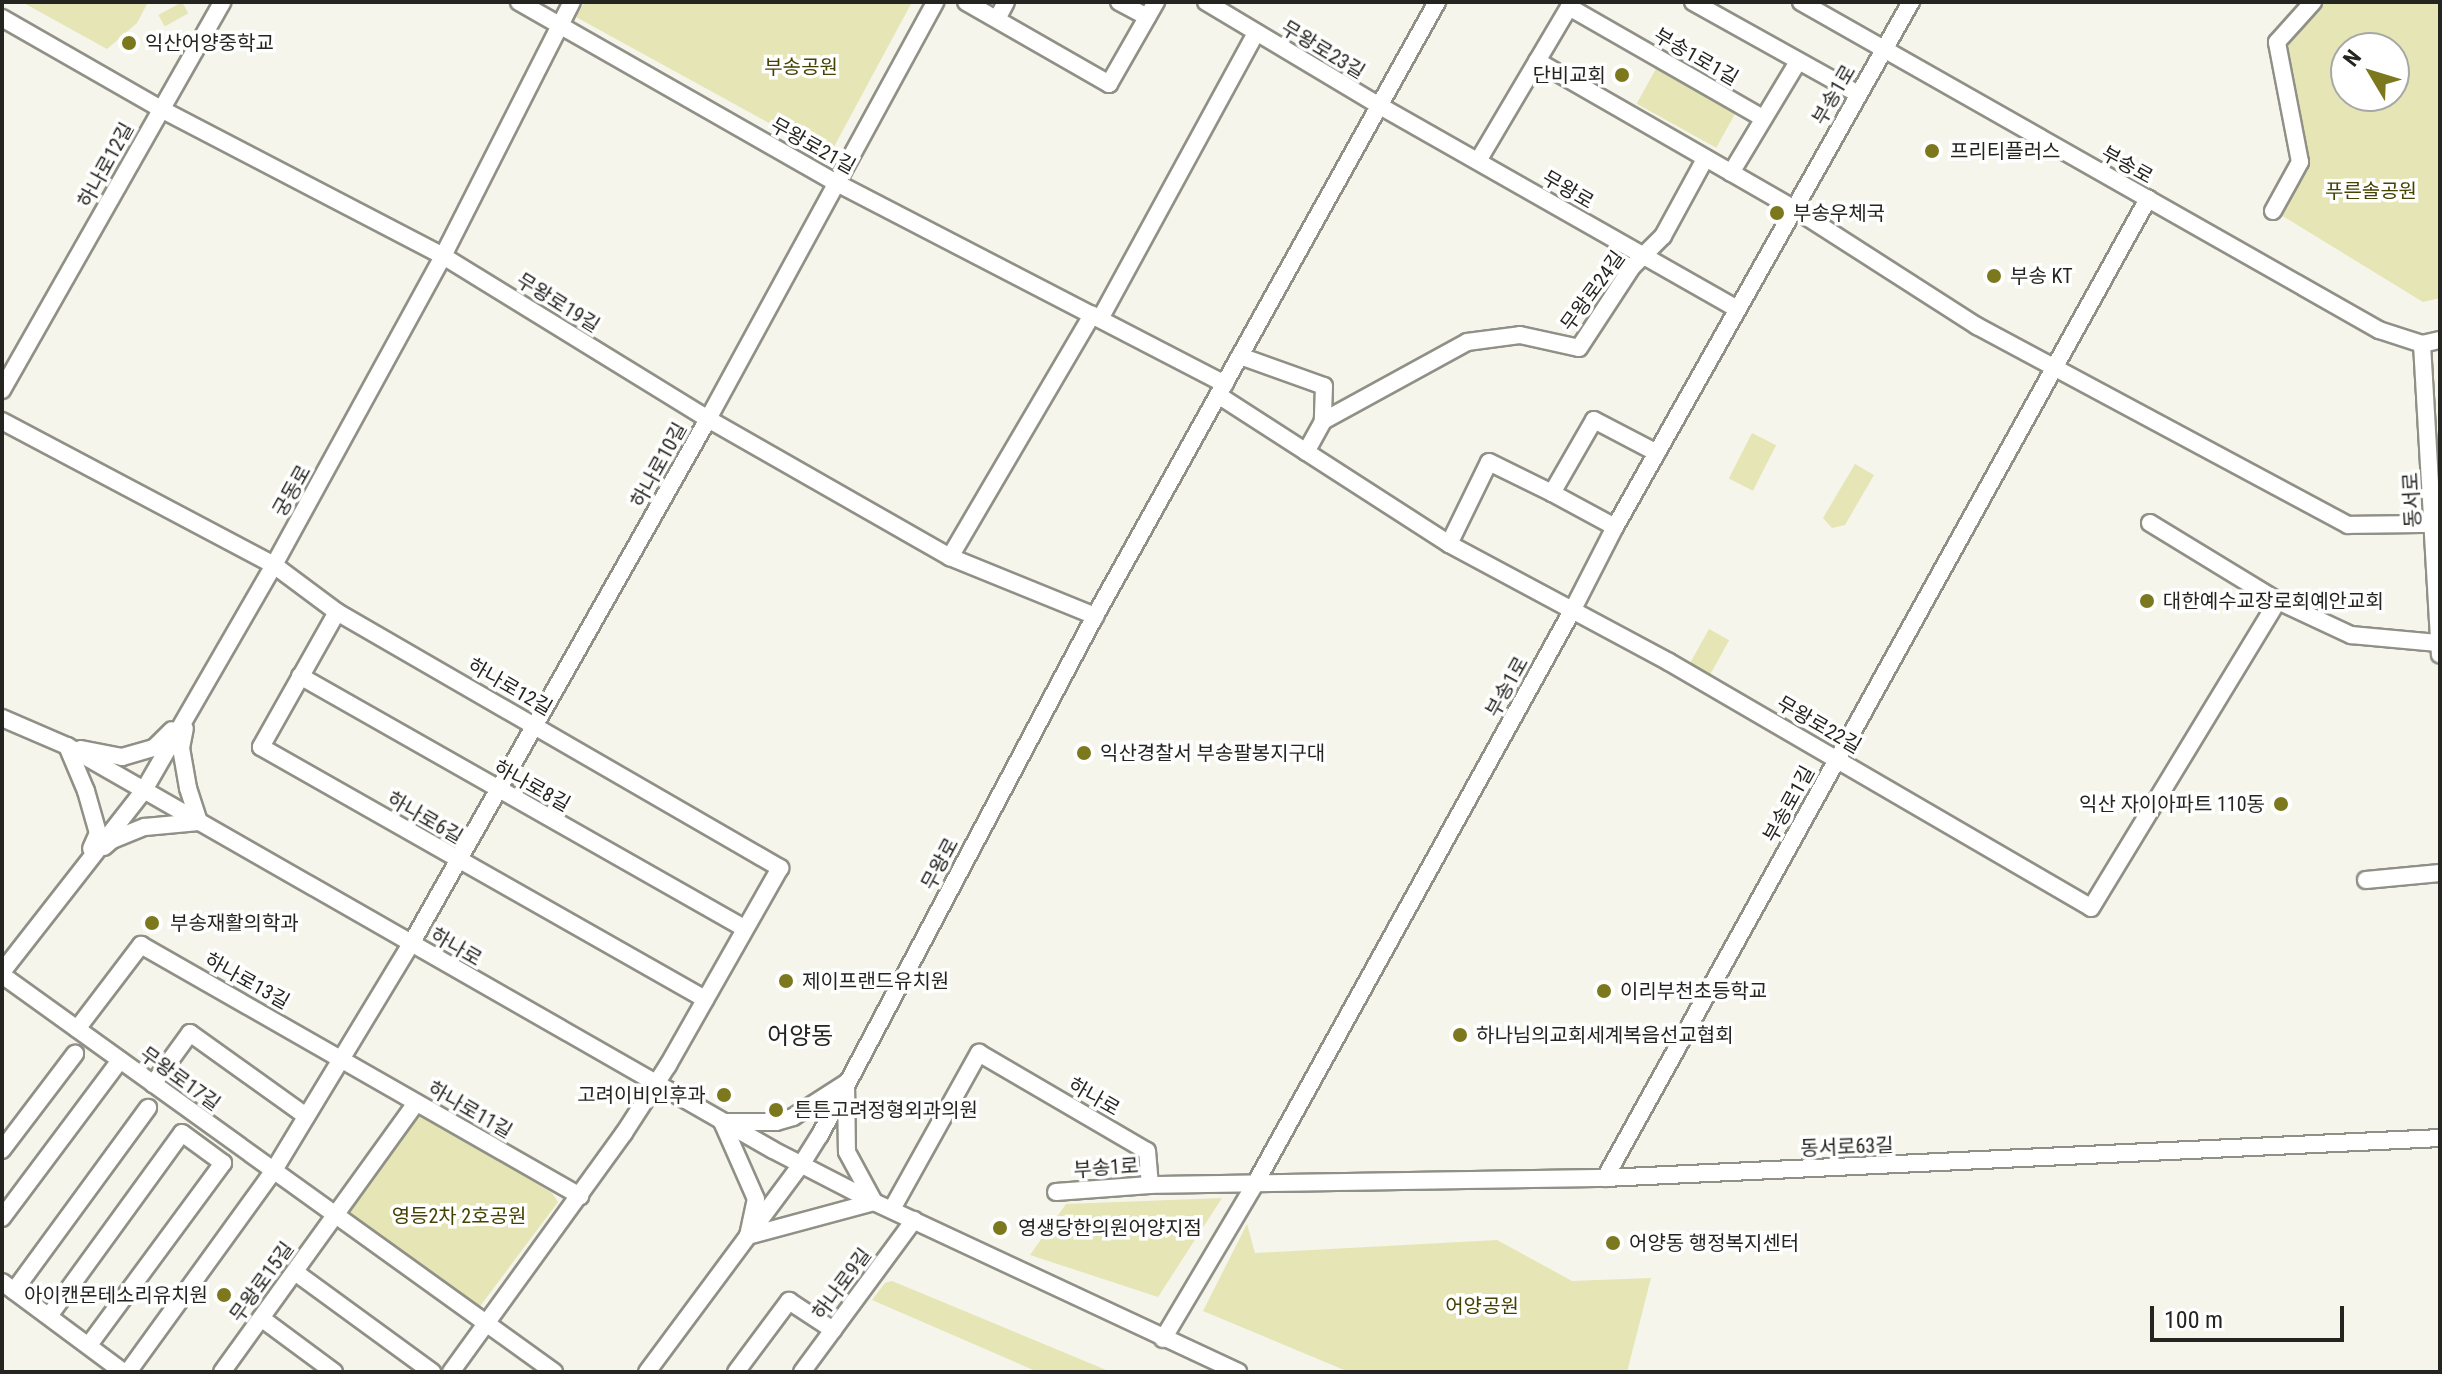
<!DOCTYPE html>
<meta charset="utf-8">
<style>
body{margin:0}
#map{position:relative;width:2442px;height:1374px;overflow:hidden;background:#f5f5eb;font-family:"Roboto Condensed","Noto Sans KR",sans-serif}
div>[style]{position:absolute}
.green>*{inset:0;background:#e6e5b5;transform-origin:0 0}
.roads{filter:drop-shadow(2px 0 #909087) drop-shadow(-2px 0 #909087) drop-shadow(0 2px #909087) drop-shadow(0 -2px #909087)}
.minor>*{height:16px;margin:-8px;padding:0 8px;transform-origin:8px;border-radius:8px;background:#fff}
.dots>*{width:22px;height:22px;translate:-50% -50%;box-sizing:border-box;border:4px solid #fff;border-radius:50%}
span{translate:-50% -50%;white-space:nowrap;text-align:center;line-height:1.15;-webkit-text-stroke:7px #fff;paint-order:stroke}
.poi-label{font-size:20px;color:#242421}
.left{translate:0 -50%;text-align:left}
.right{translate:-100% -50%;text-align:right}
.street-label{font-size:20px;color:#242421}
.park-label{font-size:20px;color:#454202}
.quarter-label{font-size:24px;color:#242421}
.frame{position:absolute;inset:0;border:4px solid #242421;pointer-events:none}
.north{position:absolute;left:2330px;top:32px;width:80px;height:80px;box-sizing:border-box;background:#fff;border:2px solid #a7a7a6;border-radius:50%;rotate:308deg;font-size:22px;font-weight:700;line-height:32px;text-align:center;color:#242421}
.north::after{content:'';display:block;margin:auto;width:28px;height:36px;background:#7c781d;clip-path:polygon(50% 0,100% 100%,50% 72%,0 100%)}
.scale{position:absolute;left:2150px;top:1306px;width:194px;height:36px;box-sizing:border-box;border:4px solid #242421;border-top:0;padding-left:10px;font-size:24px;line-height:28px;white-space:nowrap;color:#242421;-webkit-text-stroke:6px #fff;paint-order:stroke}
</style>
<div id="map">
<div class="green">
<i style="clip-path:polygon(22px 2px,148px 2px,137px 23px,107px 49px)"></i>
<i style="left:182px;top:2px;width:13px;height:27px;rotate:61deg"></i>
<i style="clip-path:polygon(585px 2px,912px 2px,829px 156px,576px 17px)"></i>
<i style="clip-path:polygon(evenodd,2320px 2px,2440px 2px,2440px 298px,2423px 302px,2281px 215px,2308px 164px,2283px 43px,2320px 2px,2346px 48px,2394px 48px,2394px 96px,2346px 96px,2346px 48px)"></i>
<i style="left:1657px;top:67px;width:91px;height:42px;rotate:29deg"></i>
<i style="left:1752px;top:433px;width:27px;height:51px;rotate:27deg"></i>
<i style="clip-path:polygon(1855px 464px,1874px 475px,1845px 525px,1832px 528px,1823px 518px)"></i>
<i style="left:1709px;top:629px;width:23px;height:50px;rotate:29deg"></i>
<i style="clip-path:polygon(423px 1113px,552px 1193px,558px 1202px,475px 1313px,341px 1214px,411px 1117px)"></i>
<i style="clip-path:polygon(1222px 1198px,1158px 1297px,1030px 1255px,1066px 1204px)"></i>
<i style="clip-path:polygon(1247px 1224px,1255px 1253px,1497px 1240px,1572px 1281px,1651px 1278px,1627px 1372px,1349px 1372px,1203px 1311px)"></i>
<i style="clip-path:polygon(892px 1281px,1111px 1372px,1038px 1372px,872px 1300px,885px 1283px)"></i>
</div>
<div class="roads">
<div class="minor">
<i style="left:519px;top:2px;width:364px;rotate:29.7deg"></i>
<i style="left:835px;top:182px;width:439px;rotate:27.4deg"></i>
<i style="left:966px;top:2px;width:165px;rotate:29.8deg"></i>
<i style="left:1109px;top:84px;width:95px;rotate:-60.2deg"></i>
<i style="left:1119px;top:2px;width:32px;rotate:28deg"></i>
<i style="left:1206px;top:2px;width:203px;rotate:30.9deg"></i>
<i style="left:1380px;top:106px;width:411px;rotate:29.6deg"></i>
<i style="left:1693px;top:2px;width:189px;rotate:29.1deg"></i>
<i style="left:1801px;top:2px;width:665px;rotate:29.57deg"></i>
<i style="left:2379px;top:330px;width:45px;rotate:18deg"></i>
<i style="left:2422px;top:344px;width:18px;rotate:-13deg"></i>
<i style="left:1569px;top:7px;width:224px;rotate:29.8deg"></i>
<i style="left:2px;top:18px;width:183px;rotate:29.8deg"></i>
<i style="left:161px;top:109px;width:318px;rotate:27.5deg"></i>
<i style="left:443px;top:256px;width:311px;rotate:31.6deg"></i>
<i style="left:708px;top:419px;width:279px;rotate:29.7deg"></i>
<i style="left:950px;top:557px;width:157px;rotate:22.1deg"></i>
<i style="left:997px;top:19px;width:19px;rotate:-62deg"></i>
<i style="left:1537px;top:61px;width:295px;rotate:29.9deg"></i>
<i style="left:1793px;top:208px;width:219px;rotate:32.7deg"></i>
<i style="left:1977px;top:326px;width:421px;rotate:28.2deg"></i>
<i style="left:2348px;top:525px;width:86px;rotate:-0.7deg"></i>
<i style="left:1478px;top:161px;width:185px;rotate:-59.4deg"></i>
<i style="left:1731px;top:173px;width:128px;rotate:-59deg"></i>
<i style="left:2273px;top:211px;width:56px;rotate:-61.1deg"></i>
<i style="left:2300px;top:162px;width:122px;rotate:-100.9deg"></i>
<i style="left:2277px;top:42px;width:54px;rotate:-48deg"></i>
<i style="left:1100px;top:319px;width:326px;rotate:-61.4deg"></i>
<i style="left:2422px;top:344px;width:311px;rotate:86.7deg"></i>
<i style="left:1240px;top:356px;width:89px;rotate:19.7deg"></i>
<i style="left:1324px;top:386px;width:35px;rotate:92deg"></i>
<i style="left:2px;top:390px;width:446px;rotate:-60.4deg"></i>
<i style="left:1218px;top:395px;width:275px;rotate:32.8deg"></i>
<i style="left:1449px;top:544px;width:250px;rotate:28.2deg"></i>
<i style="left:1669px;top:662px;width:488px;rotate:30.2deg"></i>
<i style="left:2091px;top:908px;width:359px;rotate:-58.7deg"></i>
<i style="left:2px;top:421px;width:308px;rotate:27.9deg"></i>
<i style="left:274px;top:565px;width:79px;rotate:36.7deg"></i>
<i style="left:337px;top:612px;width:512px;rotate:30.02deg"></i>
<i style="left:780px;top:868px;width:227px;rotate:119.6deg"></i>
<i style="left:668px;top:1065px;width:81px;rotate:122.9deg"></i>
<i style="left:624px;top:1133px;width:295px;rotate:125.9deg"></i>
<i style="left:1306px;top:452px;width:35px;rotate:-61deg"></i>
<i style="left:1323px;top:421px;width:164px;rotate:-28.7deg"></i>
<i style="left:1467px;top:342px;width:53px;rotate:-7.5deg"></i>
<i style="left:1520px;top:335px;width:60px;rotate:12.4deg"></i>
<i style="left:1579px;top:348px;width:97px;rotate:-56.8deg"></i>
<i style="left:1632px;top:267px;width:44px;rotate:-45deg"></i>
<i style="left:1663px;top:236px;width:88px;rotate:-61.4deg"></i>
<i style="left:2150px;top:523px;width:150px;rotate:31.4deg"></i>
<i style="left:2278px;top:601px;width:81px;rotate:25deg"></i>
<i style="left:2351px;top:635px;width:87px;rotate:5.3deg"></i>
<i style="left:1615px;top:527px;width:72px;rotate:-151.6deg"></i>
<i style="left:1552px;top:493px;width:84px;rotate:-60.1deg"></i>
<i style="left:1594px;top:420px;width:71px;rotate:27.6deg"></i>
<i style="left:1449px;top:544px;width:91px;rotate:-64deg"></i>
<i style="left:1489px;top:462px;width:70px;rotate:26.2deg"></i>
<i style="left:950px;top:557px;width:281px;rotate:-59.6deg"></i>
<i style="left:337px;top:612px;width:155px;rotate:119.4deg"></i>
<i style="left:261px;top:747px;width:511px;rotate:29.58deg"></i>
<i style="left:300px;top:676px;width:511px;rotate:29.58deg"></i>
<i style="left:2px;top:718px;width:71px;rotate:23.3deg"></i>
<i style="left:67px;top:746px;width:813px;rotate:29.78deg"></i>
<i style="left:773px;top:1150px;width:114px;rotate:27.2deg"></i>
<i style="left:874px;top:1202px;width:402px;rotate:25deg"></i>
<i style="left:67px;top:746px;width:49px;rotate:67.1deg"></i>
<i style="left:86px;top:791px;width:44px;rotate:74.1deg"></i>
<i style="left:98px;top:833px;width:17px;rotate:114deg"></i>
<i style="left:81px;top:749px;width:42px;rotate:11deg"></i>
<i style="left:122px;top:757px;width:33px;rotate:-16deg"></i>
<i style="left:154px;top:748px;width:25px;rotate:-45deg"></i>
<i style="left:104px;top:847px;width:11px;rotate:-41deg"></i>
<i style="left:112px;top:840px;width:35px;rotate:-22deg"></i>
<i style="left:145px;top:827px;width:54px;rotate:-5.3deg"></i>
<i style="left:199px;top:822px;width:36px;rotate:-108deg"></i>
<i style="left:188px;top:788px;width:41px;rotate:-99.9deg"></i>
<i style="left:181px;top:748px;width:20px;rotate:-79deg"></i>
<i style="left:2366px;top:880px;width:74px;rotate:-5.4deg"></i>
<i style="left:2px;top:972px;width:231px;rotate:-52deg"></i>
<i style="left:144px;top:790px;width:260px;rotate:-60deg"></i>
<i style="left:274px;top:565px;width:352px;rotate:-61.3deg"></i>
<i style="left:443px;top:256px;width:285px;rotate:-63.1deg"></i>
<i style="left:2px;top:975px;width:680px;rotate:35.72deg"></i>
<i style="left:77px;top:1029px;width:106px;rotate:-52.7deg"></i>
<i style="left:141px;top:945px;width:506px;rotate:29.76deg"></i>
<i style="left:846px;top:1083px;width:69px;rotate:89.2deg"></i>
<i style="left:847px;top:1152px;width:57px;rotate:61.6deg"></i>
<i style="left:874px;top:1202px;width:131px;rotate:164.9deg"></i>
<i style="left:748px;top:1236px;width:38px;rotate:-78deg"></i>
<i style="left:756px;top:1199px;width:84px;rotate:-113.8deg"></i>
<i style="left:722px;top:1122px;width:54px"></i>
<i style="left:776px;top:1122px;width:18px;rotate:-16deg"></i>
<i style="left:793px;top:1117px;width:63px;rotate:-32.7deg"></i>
<i style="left:153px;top:1084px;width:63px;rotate:-54deg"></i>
<i style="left:190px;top:1033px;width:143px;rotate:35.6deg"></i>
<i style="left:2px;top:1150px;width:121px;rotate:-52.8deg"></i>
<i style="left:1605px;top:1178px;width:1120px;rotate:-60.99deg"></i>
<i style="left:1056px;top:1192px;width:94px;rotate:-4.3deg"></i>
<i style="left:1150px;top:1185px;width:455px;rotate:-0.9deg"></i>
<i style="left:1605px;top:1178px;width:836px;rotate:-2.74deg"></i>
<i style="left:892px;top:1209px;width:179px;rotate:-60.9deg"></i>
<i style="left:979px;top:1053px;width:194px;rotate:30.3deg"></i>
<i style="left:1147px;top:1151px;width:34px;rotate:85deg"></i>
<i style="left:2px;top:1218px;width:197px;rotate:-53.2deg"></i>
<i style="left:295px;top:1272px;width:170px;rotate:36.1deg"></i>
<i style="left:2px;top:1282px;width:151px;rotate:36.6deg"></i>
<i style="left:14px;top:1291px;width:227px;rotate:-53.8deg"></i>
<i style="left:49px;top:1316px;width:226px;rotate:-54deg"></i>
<i style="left:182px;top:1133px;width:51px;rotate:36.2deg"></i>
<i style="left:223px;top:1163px;width:226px;rotate:126.4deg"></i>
<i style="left:261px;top:1318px;width:91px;rotate:36.5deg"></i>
<i style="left:1163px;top:1339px;width:180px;rotate:-59.3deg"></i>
<i style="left:1255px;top:1184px;width:655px;rotate:-61.05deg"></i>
<i style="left:1572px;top:611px;width:94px;rotate:-62.9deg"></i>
<i style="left:1615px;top:527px;width:603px;rotate:-60.59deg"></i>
<i style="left:128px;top:1372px;width:249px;rotate:-54.1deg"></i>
<i style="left:274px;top:1170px;width:264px;rotate:-58.8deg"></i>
<i style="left:411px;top:944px;width:603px;rotate:-60.5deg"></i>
<i style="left:708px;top:419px;width:475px;rotate:-61.4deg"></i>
<i style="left:222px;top:1372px;width:332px;rotate:-54.2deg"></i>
<i style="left:647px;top:1372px;width:258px;rotate:-53.4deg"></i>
<i style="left:801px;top:1165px;width:36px;rotate:-58deg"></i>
<i style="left:820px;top:1135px;width:587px;rotate:-62.08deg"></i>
<i style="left:1095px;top:616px;width:703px;rotate:-60.88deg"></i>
<i style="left:736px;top:1372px;width:89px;rotate:-53.3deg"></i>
<i style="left:789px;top:1301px;width:53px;rotate:33.4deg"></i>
<i style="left:802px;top:1372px;width:189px;rotate:-53.6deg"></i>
</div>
</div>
<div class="dots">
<i style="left:129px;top:43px;background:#7c781d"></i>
<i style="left:1622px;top:75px;background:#7c781d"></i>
<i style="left:1932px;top:151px;background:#7c781d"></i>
<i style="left:1777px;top:213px;background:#7c781d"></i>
<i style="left:1994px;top:276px;background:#7c781d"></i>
<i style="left:2147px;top:601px;background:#7c781d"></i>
<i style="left:1084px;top:753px;background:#7c781d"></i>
<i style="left:2281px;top:804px;background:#7c781d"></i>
<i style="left:152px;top:923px;background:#7c781d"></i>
<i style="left:786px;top:981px;background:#7c781d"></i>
<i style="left:1604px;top:991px;background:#7c781d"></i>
<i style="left:1460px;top:1035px;background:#7c781d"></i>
<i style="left:724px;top:1095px;background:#7c781d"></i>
<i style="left:776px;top:1110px;background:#7c781d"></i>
<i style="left:1000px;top:1228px;background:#7c781d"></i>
<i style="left:1613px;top:1243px;background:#7c781d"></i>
<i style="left:224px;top:1295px;background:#7c781d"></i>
</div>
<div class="poi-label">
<span class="left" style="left:145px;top:43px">익산어양중학교</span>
<span class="right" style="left:1606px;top:75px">단비교회</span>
<span class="left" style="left:1950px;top:151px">프리티플러스</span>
<span class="left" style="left:1793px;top:213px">부송우체국</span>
<span class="left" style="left:2010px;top:276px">부송 KT</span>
<span class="left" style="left:2163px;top:601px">대한예수교장로회예안교회</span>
<span class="left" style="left:1100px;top:753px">익산경찰서 부송팔봉지구대</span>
<span class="right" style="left:2265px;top:804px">익산 자이아파트 110동</span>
<span class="left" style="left:170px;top:923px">부송재활의학과</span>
<span class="left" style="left:802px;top:981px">제이프랜드유치원</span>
<span class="left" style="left:1620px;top:991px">이리부천초등학교</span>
<span class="left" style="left:1476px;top:1035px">하나님의교회세계복음선교협회</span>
<span class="right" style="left:706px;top:1095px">고려이비인후과</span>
<span class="left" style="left:794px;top:1110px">튼튼고려정형외과의원</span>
<span class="left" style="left:1018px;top:1228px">영생당한의원어양지점</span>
<span class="left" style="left:1629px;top:1243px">어양동 행정복지센터</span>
<span class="right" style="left:208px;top:1295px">아이캔몬테소리유치원</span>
</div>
<div class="street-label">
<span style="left:1323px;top:50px;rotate:31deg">무왕로23길</span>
<span style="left:1696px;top:57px;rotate:30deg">부송1로1길</span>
<span style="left:1834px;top:95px;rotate:-60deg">부송1로</span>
<span style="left:813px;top:146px;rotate:29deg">무왕로21길</span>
<span style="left:106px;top:165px;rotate:-61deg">하나로12길</span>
<span style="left:2127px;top:165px;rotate:29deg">부송로</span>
<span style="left:1568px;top:190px;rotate:30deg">무왕로</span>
<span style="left:1593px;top:291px;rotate:-54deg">무왕로24길</span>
<span style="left:558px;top:303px;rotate:32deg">무왕로19길</span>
<span style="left:659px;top:465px;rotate:-61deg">하나로10길</span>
<span style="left:292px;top:491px;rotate:-61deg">궁동로</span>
<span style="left:2412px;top:500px;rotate:-93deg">동서로</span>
<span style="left:510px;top:687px;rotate:30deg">하나로12길</span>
<span style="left:1507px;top:687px;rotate:-61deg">부송1로</span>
<span style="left:1819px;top:725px;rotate:30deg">무왕로22길</span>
<span style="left:532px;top:786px;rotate:29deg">하나로8길</span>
<span style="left:1789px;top:804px;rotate:-61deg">부송로1길</span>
<span style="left:425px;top:818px;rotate:30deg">하나로6길</span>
<span style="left:940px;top:864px;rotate:-62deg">무왕로</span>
<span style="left:456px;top:947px;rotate:30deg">하나로</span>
<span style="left:247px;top:981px;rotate:29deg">하나로13길</span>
<span style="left:180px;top:1079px;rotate:36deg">무왕로17길</span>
<span style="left:1094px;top:1097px;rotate:30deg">하나로</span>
<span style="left:470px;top:1110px;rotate:30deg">하나로11길</span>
<span style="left:1847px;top:1147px;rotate:-2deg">동서로63길</span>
<span style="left:1106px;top:1168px;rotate:-4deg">부송1로</span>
<span style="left:262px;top:1282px;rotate:-54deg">무왕로15길</span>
<span style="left:842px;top:1284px;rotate:-53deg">하나로9길</span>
</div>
<div class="park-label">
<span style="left:801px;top:67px">부송공원</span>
<span style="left:2371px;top:191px">푸른솔공원</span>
<span style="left:459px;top:1216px">영등2차 2호공원</span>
<span style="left:1482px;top:1306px">어양공원</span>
</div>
<div class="quarter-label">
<span style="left:800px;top:1037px">어양동</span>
</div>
<div class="frame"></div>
<div class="north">N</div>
<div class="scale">100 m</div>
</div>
